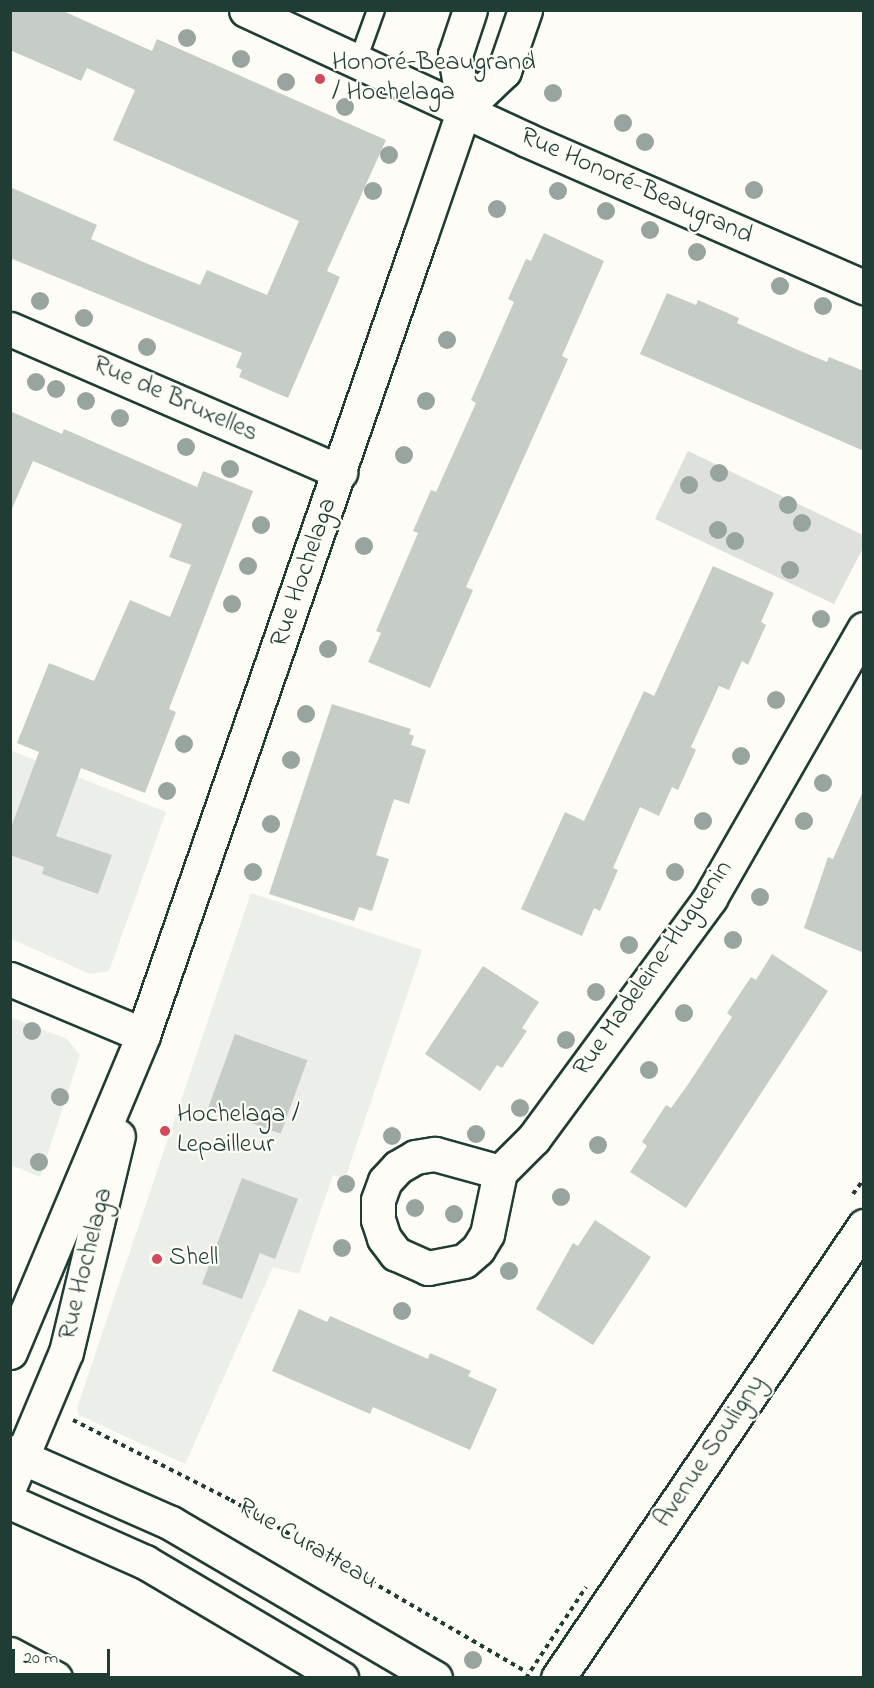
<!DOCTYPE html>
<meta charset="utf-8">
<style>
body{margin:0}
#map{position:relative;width:874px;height:1688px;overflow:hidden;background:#fdfcf7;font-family:"Indie Flower",sans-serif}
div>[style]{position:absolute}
.built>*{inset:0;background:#eceee9}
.green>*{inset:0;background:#dde0db}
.building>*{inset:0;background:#c6cdc7;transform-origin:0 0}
.path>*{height:4px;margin-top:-2px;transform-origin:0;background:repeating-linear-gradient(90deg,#1f3d34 0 4.5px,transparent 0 9px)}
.roads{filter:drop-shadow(2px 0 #1f3d34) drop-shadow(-2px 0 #1f3d34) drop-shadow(0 2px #1f3d34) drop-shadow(0 -2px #1f3d34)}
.lane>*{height:16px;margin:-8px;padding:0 8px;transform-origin:8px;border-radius:8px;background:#fdfcf7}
.street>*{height:33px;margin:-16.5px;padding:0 16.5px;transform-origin:16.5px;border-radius:16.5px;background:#fdfcf7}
.secondary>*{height:33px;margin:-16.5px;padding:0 16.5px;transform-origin:16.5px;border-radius:16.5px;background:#fdfcf7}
.highway>*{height:33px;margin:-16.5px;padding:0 16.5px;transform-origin:16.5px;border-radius:16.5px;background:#fdfcf7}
.path-bridge>*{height:4px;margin-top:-2px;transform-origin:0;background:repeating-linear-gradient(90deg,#1f3d34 0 4.5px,transparent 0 9px)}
.trees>*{width:18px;height:18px;margin:-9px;border-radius:50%;background:#98a59e}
.dots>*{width:16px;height:16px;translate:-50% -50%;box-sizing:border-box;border:3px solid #fdfcf7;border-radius:50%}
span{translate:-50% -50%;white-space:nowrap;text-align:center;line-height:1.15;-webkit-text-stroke:4.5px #fdfcf7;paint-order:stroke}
.poi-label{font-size:26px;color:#1f3d34}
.left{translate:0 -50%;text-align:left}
.street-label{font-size:26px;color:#1f3d34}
.frame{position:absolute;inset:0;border:12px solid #1f3d34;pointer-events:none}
.scale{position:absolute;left:12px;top:1649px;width:98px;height:27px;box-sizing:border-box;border:3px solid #1f3d34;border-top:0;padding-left:8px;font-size:18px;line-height:21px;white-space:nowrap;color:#1f3d34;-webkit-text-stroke:4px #fdfcf7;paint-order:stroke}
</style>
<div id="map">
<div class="built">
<i style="clip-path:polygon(10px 750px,166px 812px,109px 971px,90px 974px,11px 939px)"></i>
<i style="clip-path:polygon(251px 893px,422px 950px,345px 1179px,333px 1175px,299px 1274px,273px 1267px,185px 1464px,79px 1415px,77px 1408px)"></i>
<i style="clip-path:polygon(10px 1017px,67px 1039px,80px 1055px,40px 1177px,11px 1165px)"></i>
</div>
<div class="green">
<i style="clip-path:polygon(688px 451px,863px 535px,863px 548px,834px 604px,655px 519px)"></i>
</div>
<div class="building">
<i style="clip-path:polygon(10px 10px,61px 10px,152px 51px,157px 39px,386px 140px,327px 271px,340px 277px,288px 398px,239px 377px,242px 370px,236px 367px,242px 353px,10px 258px,10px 187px,97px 225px,91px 239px,148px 264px,200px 285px,207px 270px,267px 295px,299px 221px,113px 140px,135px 90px,87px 68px,81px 81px,10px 50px)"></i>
<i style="clip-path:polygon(544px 233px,604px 261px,562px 356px,568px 359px,466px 587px,473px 590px,430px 688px,368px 662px,381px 633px,376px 631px,418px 533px,413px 531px,431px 490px,436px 492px,476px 403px,471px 400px,514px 302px,508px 299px,526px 259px,531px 261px)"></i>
<i style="clip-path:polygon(667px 293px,696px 305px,698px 300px,739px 318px,737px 323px,798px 350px,827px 362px,829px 357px,864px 371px,864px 451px,640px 354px)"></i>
<i style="clip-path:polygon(10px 411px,62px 434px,64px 429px,197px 487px,203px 471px,253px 491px,169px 709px,176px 712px,145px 793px,81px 768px,56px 836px,112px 855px,98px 894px,42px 874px,44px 867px,10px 855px,10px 830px,39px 752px,17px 743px,49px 663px,94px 681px,130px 600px,170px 617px,191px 565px,169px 557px,182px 524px,33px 461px,10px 513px)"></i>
<i style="clip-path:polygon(713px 566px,774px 593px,761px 622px,766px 625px,748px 665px,742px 661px,729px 690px,719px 686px,691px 747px,696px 750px,678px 790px,672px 787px,659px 816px,640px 807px,613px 868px,618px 870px,600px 911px,594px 908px,582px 936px,521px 909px,565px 812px,584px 821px,644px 691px,654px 696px)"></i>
<i style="clip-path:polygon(332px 704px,411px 729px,409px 734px,414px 736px,411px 745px,426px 750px,409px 804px,394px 799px,376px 855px,389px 859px,372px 911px,359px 907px,354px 921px,269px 894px)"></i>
<i style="clip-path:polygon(864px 789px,864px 953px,804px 928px,828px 857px,833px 859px)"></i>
<i style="clip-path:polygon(772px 954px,828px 991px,686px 1208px,630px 1172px,647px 1146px,642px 1142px,666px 1105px,671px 1108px,689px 1083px,732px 1017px,727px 1013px,751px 977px,756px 980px)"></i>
<i style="clip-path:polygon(483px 966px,539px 1002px,522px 1028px,527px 1031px,502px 1068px,497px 1065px,480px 1091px,425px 1054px)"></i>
<i style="left:235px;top:1034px;width:77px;height:78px;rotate:20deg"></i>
<i style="clip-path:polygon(242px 1178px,298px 1199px,275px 1259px,260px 1253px,242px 1299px,202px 1284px)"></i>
<i style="clip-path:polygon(595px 1220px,651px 1257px,593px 1345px,536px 1309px,573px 1243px,578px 1246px)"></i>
<i style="clip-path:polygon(299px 1309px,327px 1322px,330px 1316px,428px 1359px,430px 1353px,471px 1371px,468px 1376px,497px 1389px,470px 1450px,373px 1407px,370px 1414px,272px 1371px)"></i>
</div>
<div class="path">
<i style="left:853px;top:1194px;width:19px;rotate:-54deg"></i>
<i style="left:73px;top:1420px;width:177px;rotate:26.9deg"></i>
<i style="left:231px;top:1500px;width:342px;rotate:30.2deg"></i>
</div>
<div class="roads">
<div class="lane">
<i style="left:358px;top:60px;width:53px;rotate:-70.2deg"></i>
</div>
<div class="street">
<i style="left:10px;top:329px;width:360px;rotate:23.4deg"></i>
<i style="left:10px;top:979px;width:144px;rotate:22.8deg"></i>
<i style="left:435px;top:1154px;width:67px;rotate:15.5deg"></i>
<i style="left:500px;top:1172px;width:63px;rotate:101.8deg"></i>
<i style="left:487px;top:1234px;width:17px;rotate:121deg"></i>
<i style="left:478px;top:1249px;width:18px;rotate:139deg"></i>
<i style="left:464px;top:1261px;width:37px;rotate:169deg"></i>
<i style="left:428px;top:1268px;width:35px;rotate:-156deg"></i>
<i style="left:396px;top:1254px;width:20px;rotate:-127deg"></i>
<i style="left:384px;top:1238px;width:19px;rotate:-108deg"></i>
<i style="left:378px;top:1220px;width:20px;rotate:-90deg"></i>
<i style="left:378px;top:1200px;width:20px;rotate:-70deg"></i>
<i style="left:385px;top:1181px;width:19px;rotate:-47deg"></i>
<i style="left:398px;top:1167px;width:20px;rotate:-30deg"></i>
<i style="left:415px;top:1157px;width:20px;rotate:-9deg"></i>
<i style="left:500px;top:1172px;width:48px;rotate:-45deg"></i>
<i style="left:534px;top:1138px;width:298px;rotate:-53.7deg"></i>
<i style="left:710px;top:898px;width:310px;rotate:-60.2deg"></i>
</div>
<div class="secondary">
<i style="left:246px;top:10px;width:310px;rotate:24.8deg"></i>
<i style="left:527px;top:140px;width:368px;rotate:23.6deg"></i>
<i style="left:464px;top:109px;width:55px;rotate:-43.5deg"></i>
<i style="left:504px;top:71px;width:65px;rotate:-71deg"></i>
<i style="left:10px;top:1352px;width:344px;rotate:-67.2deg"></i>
<i style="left:143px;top:1035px;width:845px;rotate:-70.86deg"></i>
<i style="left:420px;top:237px;width:135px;rotate:-71deg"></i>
<i style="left:464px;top:109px;width:55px;rotate:-99.5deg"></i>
<i style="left:455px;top:55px;width:47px;rotate:-71.6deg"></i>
<i style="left:10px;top:1452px;width:176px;rotate:23.8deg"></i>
<i style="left:171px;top:1523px;width:306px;rotate:30.4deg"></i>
<i style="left:10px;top:1485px;width:144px;rotate:-67.2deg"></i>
<i style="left:66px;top:1352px;width:222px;rotate:-76.5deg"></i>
<i style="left:10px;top:1502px;width:148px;rotate:24deg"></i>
<i style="left:145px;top:1562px;width:228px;rotate:30.6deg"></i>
</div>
<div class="highway">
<i style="left:10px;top:1654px;width:51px;rotate:28.1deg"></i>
<i style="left:558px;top:1678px;width:546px;rotate:-55.9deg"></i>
</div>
</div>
<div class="path-bridge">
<i style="left:526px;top:1678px;width:109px;rotate:-56.6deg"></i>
</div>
<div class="trees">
<i style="left:187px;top:38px"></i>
<i style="left:241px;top:59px"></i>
<i style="left:286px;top:82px"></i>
<i style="left:553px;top:93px"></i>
<i style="left:345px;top:107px"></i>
<i style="left:623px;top:123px"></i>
<i style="left:645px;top:142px"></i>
<i style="left:389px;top:155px"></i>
<i style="left:754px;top:190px"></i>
<i style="left:373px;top:191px"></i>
<i style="left:558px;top:191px"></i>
<i style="left:497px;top:209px"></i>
<i style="left:606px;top:211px"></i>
<i style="left:650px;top:230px"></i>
<i style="left:697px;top:252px"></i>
<i style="left:780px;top:286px"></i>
<i style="left:40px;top:301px"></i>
<i style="left:823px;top:306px"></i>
<i style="left:84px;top:318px"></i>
<i style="left:447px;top:340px"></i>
<i style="left:147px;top:347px"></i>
<i style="left:36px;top:382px"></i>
<i style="left:56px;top:389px"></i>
<i style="left:86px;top:401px"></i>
<i style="left:426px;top:401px"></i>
<i style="left:120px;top:418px"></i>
<i style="left:186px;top:447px"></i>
<i style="left:404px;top:455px"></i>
<i style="left:230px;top:469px"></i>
<i style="left:719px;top:473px"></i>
<i style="left:689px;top:485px"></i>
<i style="left:788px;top:505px"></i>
<i style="left:802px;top:523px"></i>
<i style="left:261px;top:525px"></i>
<i style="left:718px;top:530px"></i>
<i style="left:735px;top:541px"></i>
<i style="left:364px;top:546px"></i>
<i style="left:248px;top:566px"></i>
<i style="left:790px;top:570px"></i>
<i style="left:232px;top:604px"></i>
<i style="left:821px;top:619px"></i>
<i style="left:328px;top:649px"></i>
<i style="left:776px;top:700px"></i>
<i style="left:306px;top:714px"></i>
<i style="left:184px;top:744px"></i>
<i style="left:741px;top:756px"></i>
<i style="left:291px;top:760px"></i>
<i style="left:823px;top:783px"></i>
<i style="left:167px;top:791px"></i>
<i style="left:703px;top:821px"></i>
<i style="left:804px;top:821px"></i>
<i style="left:271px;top:824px"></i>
<i style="left:253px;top:872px"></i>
<i style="left:675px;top:872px"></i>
<i style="left:760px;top:897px"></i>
<i style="left:733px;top:940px"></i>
<i style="left:629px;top:945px"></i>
<i style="left:596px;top:992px"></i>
<i style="left:684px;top:1013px"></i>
<i style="left:32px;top:1031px"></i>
<i style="left:566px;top:1040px"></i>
<i style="left:649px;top:1070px"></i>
<i style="left:60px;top:1097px"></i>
<i style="left:520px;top:1108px"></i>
<i style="left:476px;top:1134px"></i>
<i style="left:392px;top:1136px"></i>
<i style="left:598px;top:1145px"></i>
<i style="left:39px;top:1162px"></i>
<i style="left:346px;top:1184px"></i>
<i style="left:561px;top:1197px"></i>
<i style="left:415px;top:1208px"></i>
<i style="left:454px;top:1214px"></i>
<i style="left:342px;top:1248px"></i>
<i style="left:509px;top:1271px"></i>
<i style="left:402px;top:1311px"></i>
<i style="left:473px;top:1660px"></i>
</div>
<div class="dots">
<i style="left:320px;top:79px;background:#d1495b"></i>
<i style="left:165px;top:1131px;background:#d1495b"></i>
<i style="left:157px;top:1259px;background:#d1495b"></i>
</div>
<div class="poi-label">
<span class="left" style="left:332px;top:79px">Honoré-Beaugrand<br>/ Hochelaga</span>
<span class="left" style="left:177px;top:1131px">Hochelaga /<br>Lepailleur</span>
<span class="left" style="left:169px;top:1259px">Shell</span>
</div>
<div class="street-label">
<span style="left:636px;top:187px;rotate:24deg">Rue Honoré-Beaugrand</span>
<span style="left:175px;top:400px;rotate:24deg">Rue de Bruxelles</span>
<span style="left:305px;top:573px;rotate:-71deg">Rue Hochelaga</span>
<span style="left:654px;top:969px;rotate:-55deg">Rue Madeleine-Huguenin</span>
<span style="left:87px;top:1264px;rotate:-76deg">Rue Hochelaga</span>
<span style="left:711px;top:1452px;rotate:-56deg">Avenue Souligny</span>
<span style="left:307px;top:1545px;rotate:30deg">Rue Curatteau</span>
</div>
<div class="frame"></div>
<div class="scale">20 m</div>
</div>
